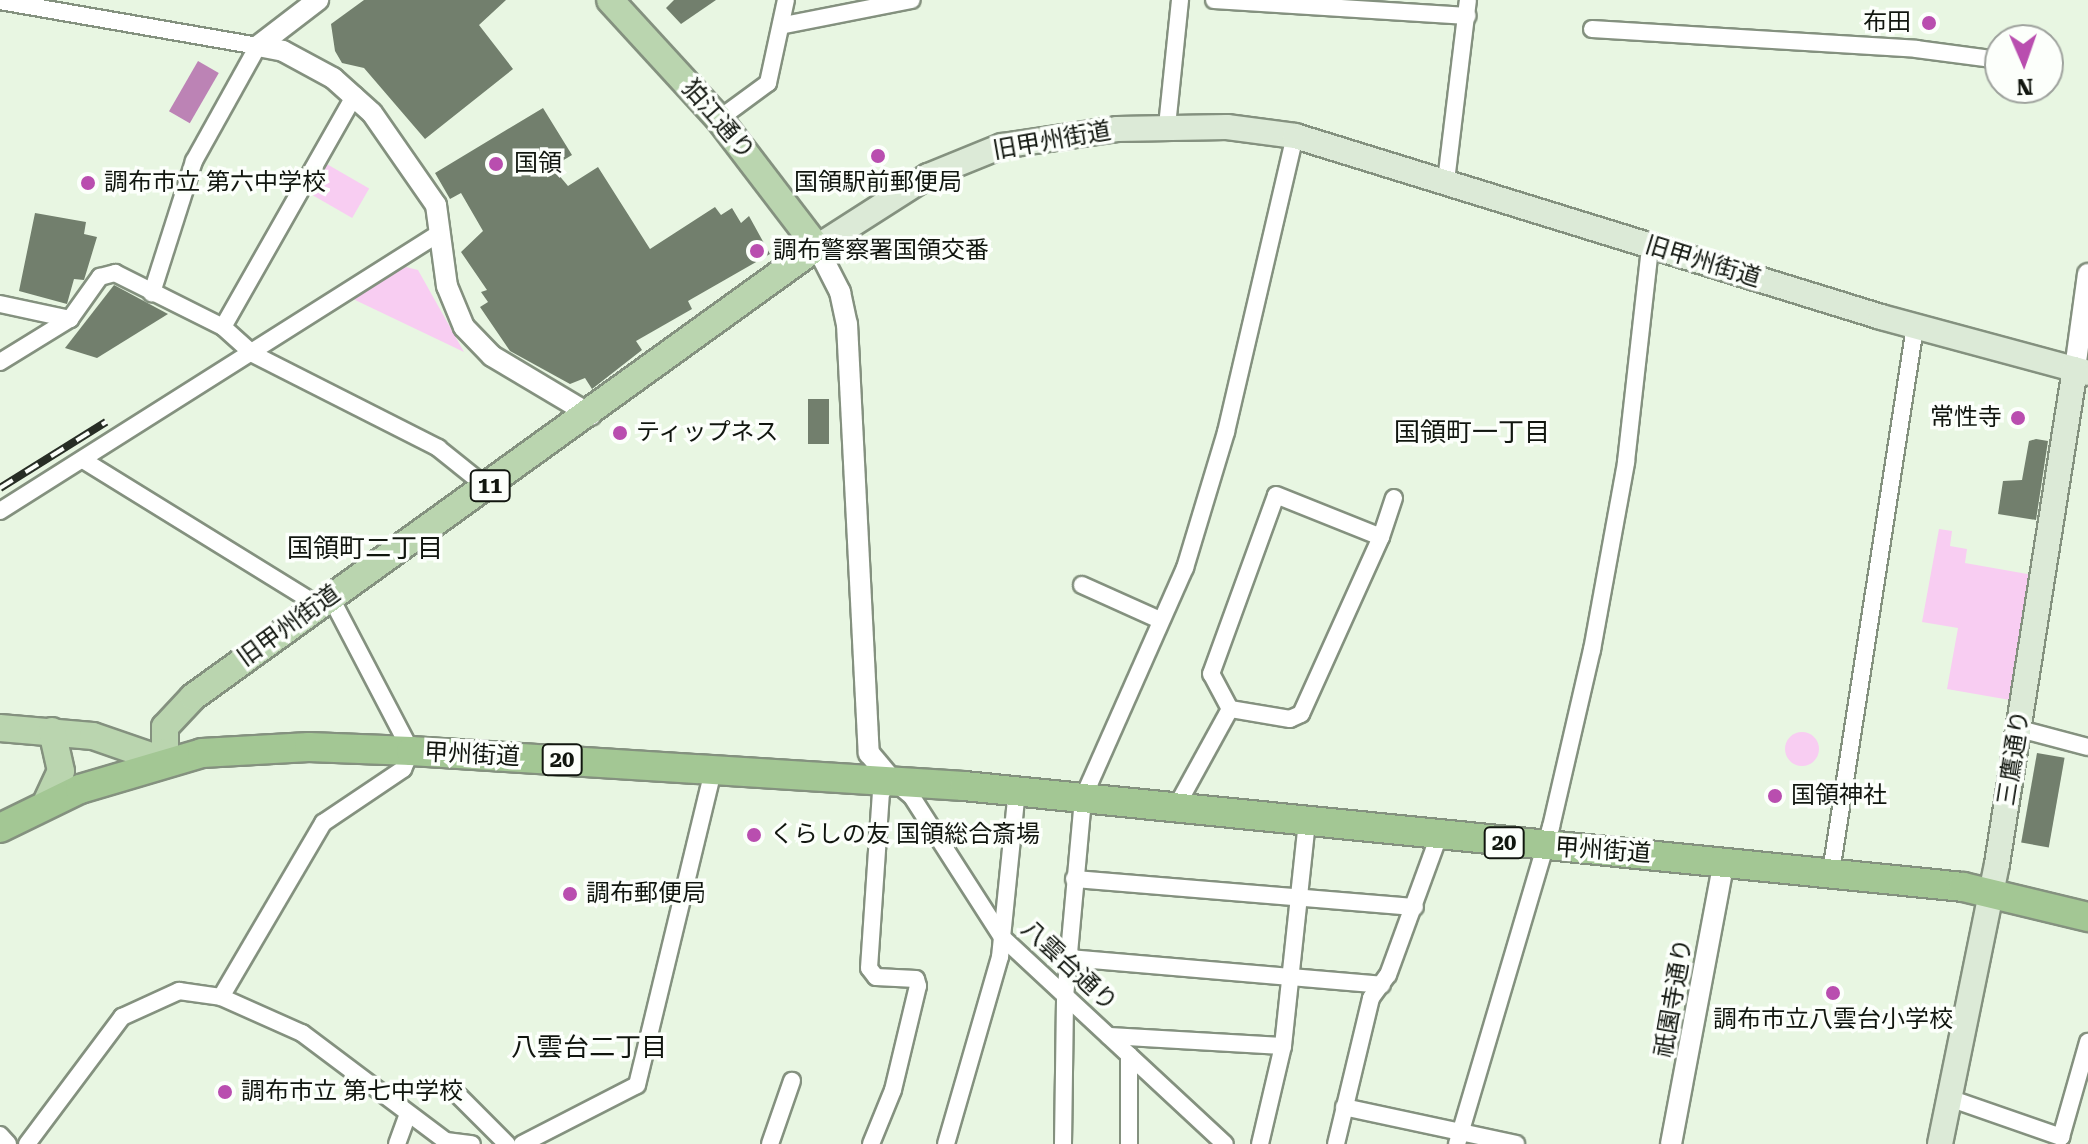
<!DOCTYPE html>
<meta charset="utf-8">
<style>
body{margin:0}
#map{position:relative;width:2088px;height:1144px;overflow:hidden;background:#e8f6e2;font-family:"Roboto Serif","Noto Sans JP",serif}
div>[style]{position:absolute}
.green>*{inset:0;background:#f8cdf2;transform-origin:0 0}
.round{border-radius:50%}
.water>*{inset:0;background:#bc83b5;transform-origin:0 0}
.building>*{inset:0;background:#727f6d;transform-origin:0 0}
.roads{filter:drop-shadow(2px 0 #84917f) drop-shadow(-2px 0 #84917f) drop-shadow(0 2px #84917f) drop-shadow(0 -2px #84917f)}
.minor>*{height:16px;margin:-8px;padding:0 8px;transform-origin:8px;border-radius:8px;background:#fff}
.tertiary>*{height:20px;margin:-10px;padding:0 10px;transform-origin:10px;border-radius:10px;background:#fff}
.secondary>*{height:24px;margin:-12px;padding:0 12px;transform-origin:12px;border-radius:12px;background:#dcead7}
.primary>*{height:26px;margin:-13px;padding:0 13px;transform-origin:13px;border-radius:13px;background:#bad5af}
.trunk>*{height:28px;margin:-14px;padding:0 14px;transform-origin:14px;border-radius:14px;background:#a3c794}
.rail>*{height:8px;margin-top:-4px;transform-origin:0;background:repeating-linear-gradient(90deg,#fcfffb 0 15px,#272d25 0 30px);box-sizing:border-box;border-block:2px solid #272d25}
.dots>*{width:22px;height:22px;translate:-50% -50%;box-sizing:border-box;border:4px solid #fcfffb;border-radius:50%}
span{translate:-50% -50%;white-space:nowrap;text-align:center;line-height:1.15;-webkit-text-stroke:7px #fcfffb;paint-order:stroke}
.shield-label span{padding:2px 6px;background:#fcfffb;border:2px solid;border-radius:6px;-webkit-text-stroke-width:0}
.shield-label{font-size:22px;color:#11160f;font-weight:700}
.poi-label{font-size:24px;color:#11160f}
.right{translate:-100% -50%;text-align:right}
.left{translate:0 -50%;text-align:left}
.street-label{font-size:24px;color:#11160f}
.neighbourhood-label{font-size:26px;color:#11160f}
.north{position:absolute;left:1984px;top:24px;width:80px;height:80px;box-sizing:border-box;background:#fcfffb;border:2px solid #9ea29d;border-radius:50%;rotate:178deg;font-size:22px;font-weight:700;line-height:32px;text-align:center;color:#11160f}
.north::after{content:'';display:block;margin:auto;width:28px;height:36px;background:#b94eaf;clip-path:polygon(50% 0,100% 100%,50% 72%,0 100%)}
</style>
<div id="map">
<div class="green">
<i style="left:325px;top:163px;width:51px;height:34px;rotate:30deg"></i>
<i style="clip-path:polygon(402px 266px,418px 270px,464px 352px,353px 299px)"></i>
<i style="clip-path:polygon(1939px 529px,1952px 531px,1950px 546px,1967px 549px,1965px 563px,2033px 575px,2010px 700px,1947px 689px,1958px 628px,1922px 622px)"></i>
<i class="round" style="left:1785px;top:732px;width:34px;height:34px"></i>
</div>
<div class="water">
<i style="left:198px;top:61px;width:24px;height:58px;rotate:30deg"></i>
</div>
<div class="building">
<i style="clip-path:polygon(364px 0,506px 0,479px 25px,513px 69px,425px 139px,364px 68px,342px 63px,335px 51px,331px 24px)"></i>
<i style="clip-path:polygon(674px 0,716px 0,681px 24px,666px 8px)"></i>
<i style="clip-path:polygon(543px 108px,572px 155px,552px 167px,568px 186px,598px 167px,650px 249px,715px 207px,721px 215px,732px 208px,741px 223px,749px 216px,770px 254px,688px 301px,692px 309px,636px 341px,642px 350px,592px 389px,585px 378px,570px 384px,510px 351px,480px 307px,488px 302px,481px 292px,487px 290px,461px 252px,483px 231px,461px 193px,450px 199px,435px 173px)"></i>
<i style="clip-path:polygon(35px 213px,86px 222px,84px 234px,97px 237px,84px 280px,74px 279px,67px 304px,19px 291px)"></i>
<i style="clip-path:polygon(114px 285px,168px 314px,97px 358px,65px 348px)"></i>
<i style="left:808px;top:399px;width:21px;height:45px"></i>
<i style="clip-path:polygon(2036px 439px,2048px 441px,2036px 520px,1998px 514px,2003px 481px,2022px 480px,2029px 441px)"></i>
<i style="left:2037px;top:753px;width:28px;height:91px;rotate:10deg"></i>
</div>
<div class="roads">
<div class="minor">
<i style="left:1214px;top:0;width:254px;rotate:3.6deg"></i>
<i style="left:0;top:1px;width:262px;rotate:9.9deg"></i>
<i style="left:258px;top:46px;width:132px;rotate:119.1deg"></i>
<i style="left:194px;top:161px;width:139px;rotate:107.7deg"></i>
<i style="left:784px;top:25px;width:130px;rotate:-11.1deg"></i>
<i style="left:1592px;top:29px;width:325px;rotate:3.5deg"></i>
<i style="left:1916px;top:49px;width:85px;rotate:7.5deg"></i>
<i style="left:719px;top:119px;width:61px;rotate:-36.3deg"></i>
<i style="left:768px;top:83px;width:85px;rotate:-77.8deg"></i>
<i style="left:1167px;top:126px;width:127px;rotate:-84.1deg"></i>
<i style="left:1446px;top:181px;width:182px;rotate:-83.1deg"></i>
<i style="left:0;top:304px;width:72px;rotate:12.1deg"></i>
<i style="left:70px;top:319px;width:52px;rotate:-54.5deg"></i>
<i style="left:100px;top:277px;width:16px;rotate:-15deg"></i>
<i style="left:115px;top:273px;width:121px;rotate:26.6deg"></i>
<i style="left:223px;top:327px;width:40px;rotate:42deg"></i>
<i style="left:253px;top:354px;width:208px;rotate:26.9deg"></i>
<i style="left:438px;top:448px;width:64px;rotate:38.7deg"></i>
<i style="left:223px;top:327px;width:267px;rotate:-60.4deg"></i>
<i style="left:0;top:362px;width:82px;rotate:-31.6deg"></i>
<i style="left:83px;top:460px;width:274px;rotate:31.7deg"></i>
<i style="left:0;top:511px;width:522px;rotate:-32.32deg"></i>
<i style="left:1381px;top:537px;width:194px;rotate:114.3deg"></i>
<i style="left:1301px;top:714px;width:12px;rotate:156deg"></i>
<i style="left:1290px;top:719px;width:61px;rotate:-170.5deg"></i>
<i style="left:1230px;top:709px;width:40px;rotate:-118deg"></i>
<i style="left:1211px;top:674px;width:190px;rotate:-70deg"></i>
<i style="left:1276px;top:495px;width:113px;rotate:21.8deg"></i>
<i style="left:1381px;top:537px;width:41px;rotate:-71.6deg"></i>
<i style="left:1082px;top:585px;width:85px;rotate:24.2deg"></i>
<i style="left:2020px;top:729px;width:70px;rotate:14.8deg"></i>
<i style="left:1175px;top:809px;width:114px;rotate:-61.2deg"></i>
<i style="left:1831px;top:872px;width:551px;rotate:-81.24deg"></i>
<i style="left:1074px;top:879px;width:342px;rotate:4.7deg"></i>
<i style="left:1068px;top:958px;width:315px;rotate:4.9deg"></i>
<i style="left:221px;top:997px;width:202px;rotate:-59.6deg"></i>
<i style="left:323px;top:823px;width:97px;rotate:-34deg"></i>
<i style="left:403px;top:769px;width:20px;rotate:-66deg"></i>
<i style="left:411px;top:751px;width:175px;rotate:-117.6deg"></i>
<i style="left:1109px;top:1036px;width:174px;rotate:3.3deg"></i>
<i style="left:459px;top:1096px;width:68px;rotate:45deg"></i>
<i style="left:1949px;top:1098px;width:119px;rotate:19.2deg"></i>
<i style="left:2061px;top:1137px;width:99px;rotate:-74.1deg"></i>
<i style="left:1344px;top:1107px;width:176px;rotate:12.1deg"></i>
<i style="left:0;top:1135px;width:12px;rotate:48deg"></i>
<i style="left:27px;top:1144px;width:159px;rotate:-53.2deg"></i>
<i style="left:122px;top:1017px;width:63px;rotate:-24.5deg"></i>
<i style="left:179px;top:991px;width:42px;rotate:8.1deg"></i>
<i style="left:221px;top:997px;width:89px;rotate:24deg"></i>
<i style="left:302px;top:1033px;width:180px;rotate:36.9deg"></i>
<i style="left:446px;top:1141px;width:26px;rotate:7deg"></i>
<i style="left:397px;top:1144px;width:32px;rotate:-70deg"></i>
<i style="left:522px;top:1144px;width:129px;rotate:-27.2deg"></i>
<i style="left:637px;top:1085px;width:324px;rotate:-76.4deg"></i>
<i style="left:770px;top:1144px;width:67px;rotate:-70.8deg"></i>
<i style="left:871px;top:1144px;width:58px;rotate:-67.8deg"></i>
<i style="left:893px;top:1090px;width:107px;rotate:-76.5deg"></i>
<i style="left:918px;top:986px;width:7px;rotate:-106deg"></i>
<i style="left:916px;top:979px;width:40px;rotate:-177.1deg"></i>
<i style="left:876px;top:977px;width:11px;rotate:-128deg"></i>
<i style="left:869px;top:968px;width:175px;rotate:-86.1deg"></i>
<i style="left:881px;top:793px;width:17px;rotate:-50deg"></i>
<i style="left:892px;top:780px;width:26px;rotate:40deg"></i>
<i style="left:912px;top:797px;width:166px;rotate:57.3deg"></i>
<i style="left:1002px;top:937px;width:304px;rotate:42.9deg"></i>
<i style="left:946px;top:1144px;width:195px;rotate:-73.9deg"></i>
<i style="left:1000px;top:957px;width:167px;rotate:-84.2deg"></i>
<i style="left:1063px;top:1144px;width:147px;rotate:-89.2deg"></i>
<i style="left:1065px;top:997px;width:200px;rotate:-84.8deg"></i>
<i style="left:1083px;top:798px;width:252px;rotate:-66.1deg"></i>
<i style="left:1185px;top:568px;width:142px;rotate:-73.2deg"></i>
<i style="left:1226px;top:432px;width:304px;rotate:-76.9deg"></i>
<i style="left:1129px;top:1144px;width:89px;rotate:-90deg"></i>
<i style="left:1260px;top:1144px;width:101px;rotate:-76.8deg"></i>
<i style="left:1283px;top:1046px;width:225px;rotate:-83.9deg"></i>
<i style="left:1336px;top:1144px;width:150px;rotate:-76.5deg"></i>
<i style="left:1371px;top:998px;width:29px;rotate:-54deg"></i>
<i style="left:1388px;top:975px;width:148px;rotate:-69.9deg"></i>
<i style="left:1457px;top:1144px;width:331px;rotate:-73.5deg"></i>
<i style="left:1551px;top:827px;width:182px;rotate:-77deg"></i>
<i style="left:1592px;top:650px;width:191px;rotate:-79.7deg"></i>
<i style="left:1626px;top:462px;width:216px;rotate:-83.6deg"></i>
</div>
<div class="tertiary">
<i style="left:258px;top:46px;width:25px;rotate:11deg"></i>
<i style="left:283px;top:51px;width:57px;rotate:28.4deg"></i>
<i style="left:333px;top:78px;width:52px;rotate:41.9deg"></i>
<i style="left:372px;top:113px;width:112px;rotate:55.2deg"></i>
<i style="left:436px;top:205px;width:82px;rotate:82.3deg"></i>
<i style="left:447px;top:286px;width:44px;rotate:67.5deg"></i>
<i style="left:464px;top:327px;width:40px;rotate:46deg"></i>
<i style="left:492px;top:356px;width:115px;rotate:30.8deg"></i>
<i style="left:258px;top:46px;width:76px;rotate:-37.5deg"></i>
<i style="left:817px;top:247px;width:51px;rotate:62.9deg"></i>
<i style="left:840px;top:292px;width:33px;rotate:78deg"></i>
<i style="left:847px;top:324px;width:430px;rotate:87.1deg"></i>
<i style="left:869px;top:753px;width:35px;rotate:50deg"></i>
<i style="left:2075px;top:369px;width:96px;rotate:-82.2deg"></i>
<i style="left:1671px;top:1144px;width:288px;rotate:-79.4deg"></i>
</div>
<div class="secondary">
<i style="left:817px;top:247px;width:132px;rotate:-32.6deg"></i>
<i style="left:928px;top:176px;width:80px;rotate:-22.1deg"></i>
<i style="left:1002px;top:146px;width:116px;rotate:-8.4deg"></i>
<i style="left:1117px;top:129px;width:110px;rotate:-1deg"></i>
<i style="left:1227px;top:127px;width:69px;rotate:7.5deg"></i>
<i style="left:1295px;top:136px;width:613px;rotate:17.16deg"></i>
<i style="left:1881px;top:317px;width:214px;rotate:15.1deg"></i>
<i style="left:1940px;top:1144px;width:286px;rotate:-78.5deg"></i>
<i style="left:1997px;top:864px;width:501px;rotate:-81.05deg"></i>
</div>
<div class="primary">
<i style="left:0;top:728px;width:93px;rotate:4.9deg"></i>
<i style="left:93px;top:736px;width:76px;rotate:19.1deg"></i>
<i style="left:165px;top:761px;width:34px;rotate:-90deg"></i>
<i style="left:165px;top:727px;width:41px;rotate:-47deg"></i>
<i style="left:193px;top:697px;width:769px;rotate:-35.8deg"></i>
<i style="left:817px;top:247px;width:161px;rotate:-127.4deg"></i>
<i style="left:719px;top:119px;width:161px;rotate:-132.5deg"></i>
<i style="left:46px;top:803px;width:35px;rotate:-65deg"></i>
<i style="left:61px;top:771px;width:41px;rotate:-102.7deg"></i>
</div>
<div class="trunk">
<i style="left:0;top:828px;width:89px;rotate:-26deg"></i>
<i style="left:80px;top:789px;width:127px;rotate:-16.4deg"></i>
<i style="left:202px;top:753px;width:107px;rotate:-3.2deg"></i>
<i style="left:309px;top:747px;width:102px;rotate:2.2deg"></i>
<i style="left:411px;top:751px;width:554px;rotate:3.62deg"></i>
<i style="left:964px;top:786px;width:1004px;rotate:5.77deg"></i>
<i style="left:1963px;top:887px;width:129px;rotate:13.5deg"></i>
</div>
</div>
<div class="rail">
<i style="left:0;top:488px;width:125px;rotate:-31.9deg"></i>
</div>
<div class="dots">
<i style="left:1929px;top:23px;background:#b94eaf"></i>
<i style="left:878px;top:156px;background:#b94eaf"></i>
<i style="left:496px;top:164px;background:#b94eaf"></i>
<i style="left:88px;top:183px;background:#b94eaf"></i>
<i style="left:757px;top:251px;background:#b94eaf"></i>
<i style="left:2018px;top:418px;background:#b94eaf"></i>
<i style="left:620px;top:433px;background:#b94eaf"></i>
<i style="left:1775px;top:796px;background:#b94eaf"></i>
<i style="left:754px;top:835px;background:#b94eaf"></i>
<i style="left:570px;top:894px;background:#b94eaf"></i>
<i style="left:1833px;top:993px;background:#b94eaf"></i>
<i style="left:225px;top:1092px;background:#b94eaf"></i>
</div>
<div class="shield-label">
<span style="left:490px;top:486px">11</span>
<span style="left:562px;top:760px">20</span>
<span style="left:1504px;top:843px">20</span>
</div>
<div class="poi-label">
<span class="right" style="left:1911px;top:23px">布田</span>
<span class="left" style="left:514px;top:164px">国領</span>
<span class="left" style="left:104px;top:183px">調布市立 第六中学校</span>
<span style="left:878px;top:183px">国領駅前郵便局</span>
<span class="left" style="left:773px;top:251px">調布警察署国領交番</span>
<span class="right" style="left:2002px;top:418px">常性寺</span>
<span class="left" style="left:636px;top:433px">ティップネス</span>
<span class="left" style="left:1791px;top:796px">国領神社</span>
<span class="left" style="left:770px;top:835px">くらしの友 国領総合斎場</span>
<span class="left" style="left:586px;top:894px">調布郵便局</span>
<span style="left:1833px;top:1020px">調布市立八雲台小学校</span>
<span class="left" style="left:241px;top:1092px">調布市立 第七中学校</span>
</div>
<div class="street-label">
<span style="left:718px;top:120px;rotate:49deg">狛江通り</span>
<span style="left:1052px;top:141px;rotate:-10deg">旧甲州街道</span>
<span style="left:1703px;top:262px;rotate:17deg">旧甲州街道</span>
<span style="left:289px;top:626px;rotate:-36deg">旧甲州街道</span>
<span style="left:472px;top:755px;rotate:3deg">甲州街道</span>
<span style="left:2014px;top:758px;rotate:-81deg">三鷹通り</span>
<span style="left:1603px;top:851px;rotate:4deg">甲州街道</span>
<span style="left:1069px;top:966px;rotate:43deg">八雲台通り</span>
<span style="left:1674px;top:998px;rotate:-80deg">祇園寺通り</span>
</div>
<div class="neighbourhood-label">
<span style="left:1472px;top:433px">国領町一丁目</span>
<span style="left:365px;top:549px">国領町二丁目</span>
<span style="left:589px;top:1048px">八雲台二丁目</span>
</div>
<div class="north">N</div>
</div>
